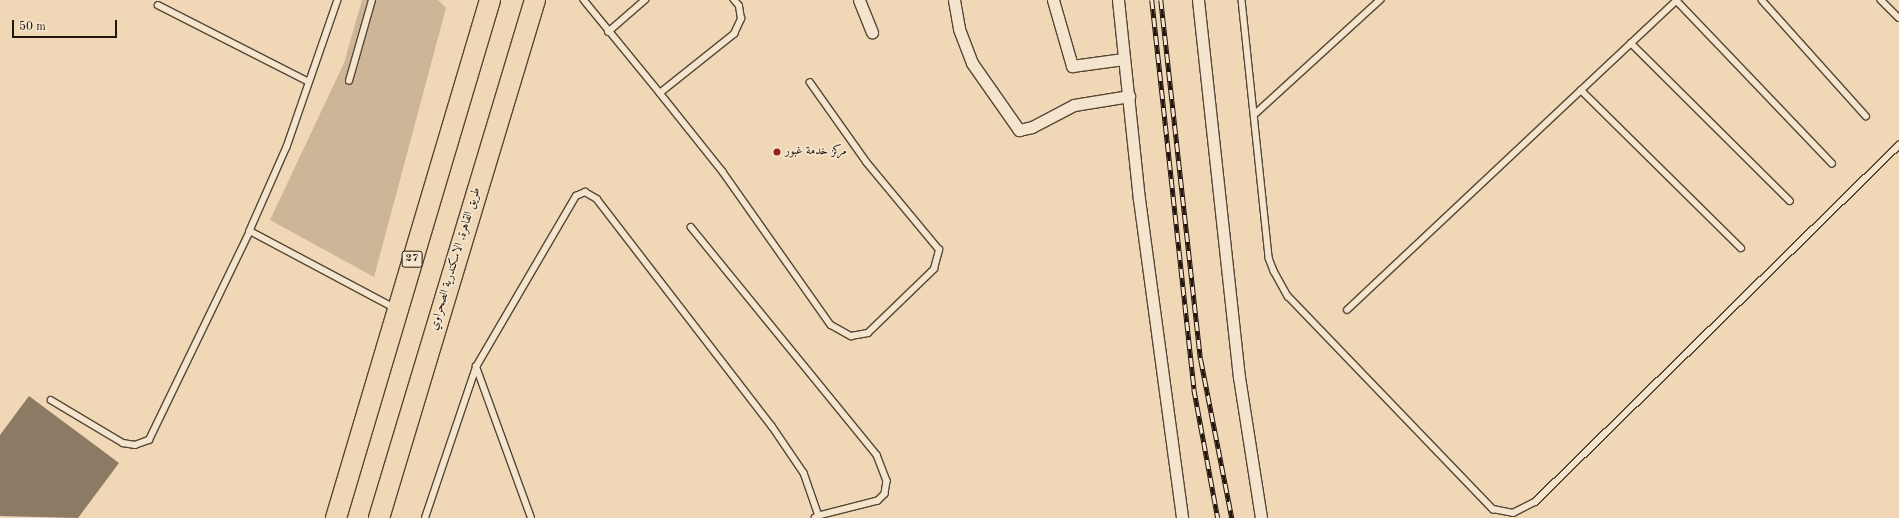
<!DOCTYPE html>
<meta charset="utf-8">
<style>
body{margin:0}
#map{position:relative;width:1899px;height:518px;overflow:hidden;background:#f0d7b5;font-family:"Old Standard TT",Amiri,serif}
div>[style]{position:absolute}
.green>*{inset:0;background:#cdb698}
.building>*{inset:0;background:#8d7a64}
.roads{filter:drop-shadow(1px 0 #564636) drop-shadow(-1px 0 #564636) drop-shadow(0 1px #564636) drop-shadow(0 -1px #564636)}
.lane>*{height:5.5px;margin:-2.75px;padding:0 2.75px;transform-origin:2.75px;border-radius:2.75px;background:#f5e5cf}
.street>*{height:11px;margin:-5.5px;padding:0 5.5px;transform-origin:5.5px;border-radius:5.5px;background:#f5e5cf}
.highway>*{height:20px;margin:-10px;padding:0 10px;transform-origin:10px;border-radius:10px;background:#f0d7b5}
.rail>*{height:4.5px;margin-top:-2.25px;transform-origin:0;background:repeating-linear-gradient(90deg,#f5e5cf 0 9px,#22150c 0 18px);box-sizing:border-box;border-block:1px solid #22150c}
.dots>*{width:11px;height:11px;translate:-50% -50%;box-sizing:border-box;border:2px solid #f5e5cf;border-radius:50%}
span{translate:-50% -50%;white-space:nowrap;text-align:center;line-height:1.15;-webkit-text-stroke:3.5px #f5e5cf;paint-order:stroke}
.shield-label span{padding:1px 3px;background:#f5e5cf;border:1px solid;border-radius:3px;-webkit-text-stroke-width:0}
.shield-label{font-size:11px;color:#22150c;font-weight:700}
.poi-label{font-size:12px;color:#22150c}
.left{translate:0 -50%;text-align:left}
.street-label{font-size:12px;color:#22150c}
.scale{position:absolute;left:12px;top:20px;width:105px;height:18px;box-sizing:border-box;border:2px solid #22150c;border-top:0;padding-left:5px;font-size:12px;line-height:14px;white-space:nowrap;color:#22150c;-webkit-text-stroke:3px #f5e5cf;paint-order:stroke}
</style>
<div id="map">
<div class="green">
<i style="clip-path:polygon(362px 0,438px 0,446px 8px,374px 277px,270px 220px,344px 63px)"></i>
</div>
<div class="building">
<i style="clip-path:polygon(29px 396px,119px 463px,78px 518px,0 516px,0 435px)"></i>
</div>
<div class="roads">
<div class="lane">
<i style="left:338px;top:0;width:156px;rotate:109.1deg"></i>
<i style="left:287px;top:147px;width:92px;rotate:113.8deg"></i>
<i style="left:250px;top:231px;width:164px;rotate:28deg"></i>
<i style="left:584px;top:0;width:120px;rotate:50.7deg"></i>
<i style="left:660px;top:93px;width:95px;rotate:-38.6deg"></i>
<i style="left:734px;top:34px;width:17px;rotate:-65deg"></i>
<i style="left:741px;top:19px;width:13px;rotate:-99deg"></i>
<i style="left:739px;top:6px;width:8px;rotate:-130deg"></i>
<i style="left:1242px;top:0;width:259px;rotate:84deg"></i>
<i style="left:1269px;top:258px;width:14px;rotate:69deg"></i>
<i style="left:1274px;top:271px;width:29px;rotate:61deg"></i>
<i style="left:1288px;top:296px;width:296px;rotate:46.1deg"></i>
<i style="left:1493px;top:509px;width:20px;rotate:11deg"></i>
<i style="left:1513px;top:513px;width:25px;rotate:-27deg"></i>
<i style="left:1535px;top:502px;width:510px;rotate:-44.44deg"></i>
<i style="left:1676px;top:0;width:226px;rotate:46.3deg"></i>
<i style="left:1762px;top:0;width:156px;rotate:48.1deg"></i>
<i style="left:1881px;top:0;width:25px;rotate:45deg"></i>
<i style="left:158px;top:5px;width:169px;rotate:27deg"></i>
<i style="left:608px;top:32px;width:49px;rotate:-40.9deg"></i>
<i style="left:1631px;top:43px;width:224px;rotate:44.8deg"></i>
<i style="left:349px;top:81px;width:84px;rotate:-74.1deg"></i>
<i style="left:1581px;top:90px;width:225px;rotate:44.6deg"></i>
<i style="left:660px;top:93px;width:101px;rotate:51.4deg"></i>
<i style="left:723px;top:172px;width:187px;rotate:54.8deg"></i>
<i style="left:831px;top:325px;width:23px;rotate:29deg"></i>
<i style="left:851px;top:336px;width:17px;rotate:-10deg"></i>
<i style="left:868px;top:333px;width:92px;rotate:-44.1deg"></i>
<i style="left:934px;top:269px;width:20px;rotate:-75deg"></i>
<i style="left:939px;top:250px;width:114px;rotate:-129.7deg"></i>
<i style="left:866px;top:162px;width:97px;rotate:-125.3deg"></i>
<i style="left:1254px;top:115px;width:171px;rotate:-42.4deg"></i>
<i style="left:691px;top:227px;width:294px;rotate:50.8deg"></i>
<i style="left:877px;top:455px;width:28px;rotate:69deg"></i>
<i style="left:887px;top:481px;width:13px;rotate:99deg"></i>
<i style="left:885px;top:494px;width:10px;rotate:135deg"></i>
<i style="left:878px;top:501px;width:61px;rotate:165.7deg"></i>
<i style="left:1347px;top:310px;width:453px;rotate:-43.2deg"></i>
<i style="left:51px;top:400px;width:84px;rotate:30.8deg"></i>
<i style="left:123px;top:443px;width:12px;rotate:9deg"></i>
<i style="left:135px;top:445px;width:15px;rotate:-20deg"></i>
<i style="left:149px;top:440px;width:232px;rotate:-64.2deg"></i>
<i style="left:425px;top:518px;width:159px;rotate:-71.3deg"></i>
<i style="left:531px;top:518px;width:161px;rotate:-110deg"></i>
<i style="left:476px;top:367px;width:198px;rotate:-59.7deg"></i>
<i style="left:576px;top:196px;width:10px;rotate:-24deg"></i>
<i style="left:585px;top:192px;width:14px;rotate:30deg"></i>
<i style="left:597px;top:199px;width:287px;rotate:52.4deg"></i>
<i style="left:772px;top:426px;width:57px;rotate:55.8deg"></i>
<i style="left:804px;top:473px;width:46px;rotate:70.8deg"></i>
<i style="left:819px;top:516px;width:4px;rotate:153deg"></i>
</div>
<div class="street">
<i style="left:859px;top:0;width:35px;rotate:68deg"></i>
<i style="left:954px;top:0;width:29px;rotate:80deg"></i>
<i style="left:959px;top:29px;width:36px;rotate:69deg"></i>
<i style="left:972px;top:63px;width:82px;rotate:55deg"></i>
<i style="left:1019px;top:130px;width:13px;rotate:-13deg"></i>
<i style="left:1032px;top:127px;width:47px;rotate:-27.6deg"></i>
<i style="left:1074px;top:105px;width:56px;rotate:-9.3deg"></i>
<i style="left:1053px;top:0;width:69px;rotate:73.9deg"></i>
<i style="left:1072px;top:66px;width:52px;rotate:-7.7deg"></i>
<i style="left:1118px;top:0;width:200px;rotate:84deg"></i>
<i style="left:1139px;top:199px;width:322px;rotate:82.3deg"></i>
<i style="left:1198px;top:0;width:379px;rotate:83.8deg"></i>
<i style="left:1239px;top:377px;width:143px;rotate:81.1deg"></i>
</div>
<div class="highway">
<i style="left:336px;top:518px;width:540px;rotate:-73.44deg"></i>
<i style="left:379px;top:518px;width:541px;rotate:-73.24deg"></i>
</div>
</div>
<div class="rail">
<i style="left:1152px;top:0;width:391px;rotate:83.8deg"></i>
<i style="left:1194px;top:389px;width:131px;rotate:79.5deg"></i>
<i style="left:1161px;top:0;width:362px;rotate:83.7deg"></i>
<i style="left:1201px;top:360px;width:161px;rotate:78.9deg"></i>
</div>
<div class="dots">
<i style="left:777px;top:152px;background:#8f2418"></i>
</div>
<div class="shield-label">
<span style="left:412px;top:259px">27</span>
</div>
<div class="poi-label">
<span class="left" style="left:785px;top:152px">مركز خدمة غبور</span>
</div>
<div class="street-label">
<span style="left:456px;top:259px;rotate:-73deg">طريق القاهرة, الاسكندرية الصحراوي</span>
</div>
<div class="scale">50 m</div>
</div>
